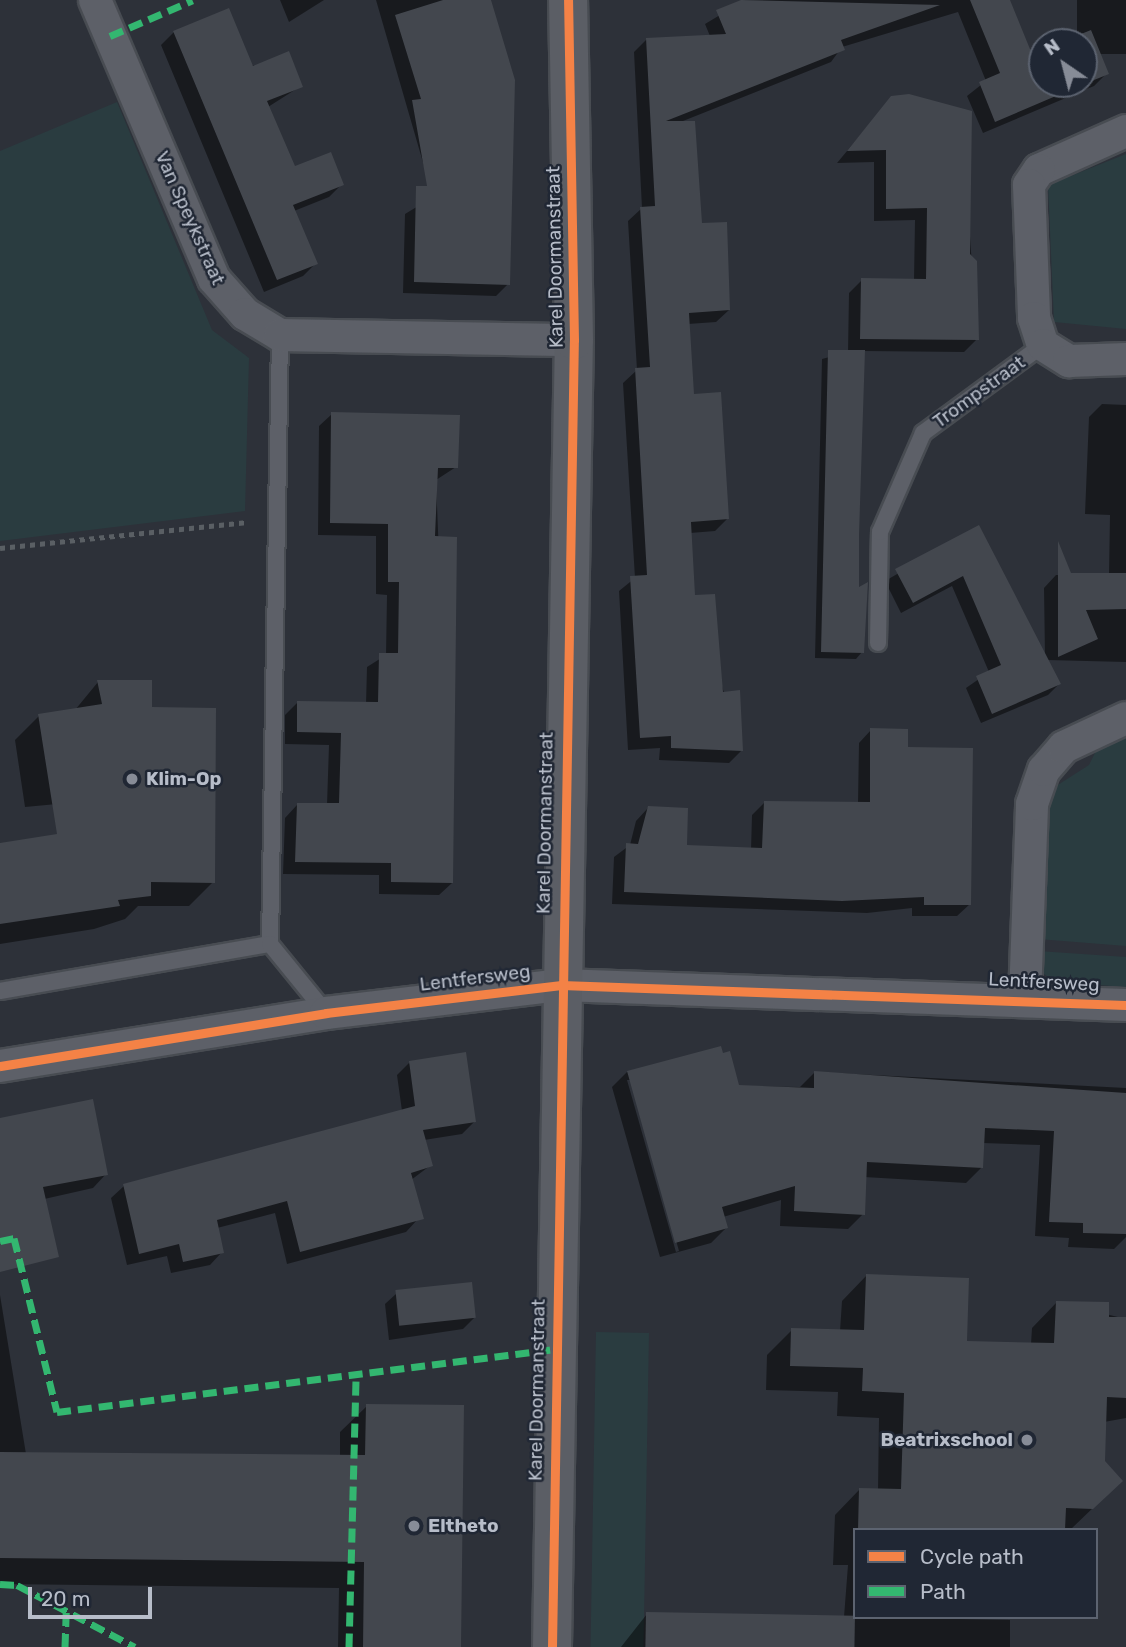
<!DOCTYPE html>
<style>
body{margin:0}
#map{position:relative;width:1126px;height:1647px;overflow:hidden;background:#2d3139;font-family:Rubik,sans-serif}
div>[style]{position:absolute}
.green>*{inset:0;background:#2a3c40;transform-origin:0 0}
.shadow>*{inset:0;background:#0007}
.building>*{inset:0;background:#43474e;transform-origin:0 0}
.path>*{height:4.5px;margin-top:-2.25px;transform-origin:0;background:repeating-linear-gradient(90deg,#5a5f64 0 5px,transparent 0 10px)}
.roads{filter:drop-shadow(2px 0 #484c52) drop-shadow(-2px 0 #484c52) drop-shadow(0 2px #484c52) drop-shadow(0 -2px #484c52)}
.lane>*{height:16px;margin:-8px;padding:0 8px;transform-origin:8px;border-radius:8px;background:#5d6068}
.street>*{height:32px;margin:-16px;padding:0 16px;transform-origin:16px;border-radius:16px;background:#5d6068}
.secondary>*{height:38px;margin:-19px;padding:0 19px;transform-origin:19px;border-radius:19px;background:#5b5e65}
.quiet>*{height:7px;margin-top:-3.5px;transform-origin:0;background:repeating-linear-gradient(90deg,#33b770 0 14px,transparent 0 21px)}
.cycleway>*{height:9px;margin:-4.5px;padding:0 4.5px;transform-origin:4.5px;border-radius:4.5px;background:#f48246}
.dots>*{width:19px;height:19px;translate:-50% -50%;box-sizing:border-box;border:4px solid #202734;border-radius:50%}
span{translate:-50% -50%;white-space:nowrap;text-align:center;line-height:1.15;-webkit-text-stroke:5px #202734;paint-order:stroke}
.street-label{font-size:19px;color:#b7bdc9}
.poi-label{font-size:19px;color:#b7bdc9;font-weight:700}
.left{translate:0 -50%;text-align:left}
.right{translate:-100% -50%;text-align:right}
.legend{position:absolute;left:853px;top:1528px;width:245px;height:91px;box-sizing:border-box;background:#202734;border:2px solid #5c6370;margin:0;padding:9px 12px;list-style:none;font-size:21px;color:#b7bdc9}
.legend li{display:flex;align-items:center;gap:14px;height:35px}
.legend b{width:35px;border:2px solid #5c6370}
.north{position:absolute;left:1028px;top:28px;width:70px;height:70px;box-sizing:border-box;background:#202734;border:2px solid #5c6370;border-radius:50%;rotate:325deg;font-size:19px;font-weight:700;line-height:28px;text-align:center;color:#b7bdc9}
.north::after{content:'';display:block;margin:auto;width:24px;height:32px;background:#878c97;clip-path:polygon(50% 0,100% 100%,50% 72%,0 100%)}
.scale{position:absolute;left:28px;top:1587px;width:124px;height:32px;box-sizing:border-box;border:4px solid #b7bdc9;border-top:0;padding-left:9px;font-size:21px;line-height:24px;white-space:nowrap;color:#b7bdc9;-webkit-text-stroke:5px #202734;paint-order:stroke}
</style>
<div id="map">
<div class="green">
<i style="clip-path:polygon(117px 102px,212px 330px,249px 358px,245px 511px,0 541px,0 151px)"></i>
<i style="clip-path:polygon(1126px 154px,1126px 329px,1054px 322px,1048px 185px)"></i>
<i style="clip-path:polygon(1126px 729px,1126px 946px,1038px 939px,1039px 797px,1089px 765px,1102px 739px)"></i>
<i style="clip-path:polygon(1038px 951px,1126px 957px,1126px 987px,1055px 982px,1040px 971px)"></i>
<i style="left:596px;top:1332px;width:53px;height:315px;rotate:1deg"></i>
</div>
<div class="shadow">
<i style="clip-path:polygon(280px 0,324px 0,289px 22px)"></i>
<i style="clip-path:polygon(376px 0,489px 0,508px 284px,496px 296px,403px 293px,405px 214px,433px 197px)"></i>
<i style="clip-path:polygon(745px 0,1008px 0,1031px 56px,1042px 52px,1042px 84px,1084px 84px,1084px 42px,1066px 42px,1077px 37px,1077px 0,1126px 0,1126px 54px,1099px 54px,1107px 73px,1094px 86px,983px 133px,967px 96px,986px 81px,958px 12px,842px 47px,831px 62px,678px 123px,701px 225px,729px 310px,716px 322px,688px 324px,692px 396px,727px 519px,715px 531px,690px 533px,694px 597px,742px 750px,729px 763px,659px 760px,660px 748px,628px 750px,619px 591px,635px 578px,623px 383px,637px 370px,628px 221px,642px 208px,634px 52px,646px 40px,710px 36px,705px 24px)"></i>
<i style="clip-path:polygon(174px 32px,301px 86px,268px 107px,294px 168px,342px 184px,329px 197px,294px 211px,316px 263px,303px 276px,264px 292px,161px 45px)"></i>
<i style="clip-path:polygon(892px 97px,969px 222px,977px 339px,964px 352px,863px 351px,857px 590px,862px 652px,856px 659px,815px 658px,822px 359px,848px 352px,849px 293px,862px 280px,914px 280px,915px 220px,874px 221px,874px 162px,837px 163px)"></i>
<i style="clip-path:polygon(1102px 404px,1126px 405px,1126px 662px,1047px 660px,1059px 684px,1048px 695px,981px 723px,966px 688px,989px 672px,952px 586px,901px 613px,885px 581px,979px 527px,1045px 657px,1044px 588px,1056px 575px,1109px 574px,1110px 515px,1085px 514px,1089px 417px)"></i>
<i style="clip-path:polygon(332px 414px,456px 467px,436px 480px,452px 883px,439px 895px,379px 894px,379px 875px,283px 874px,285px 818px,297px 805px,327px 805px,329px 745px,285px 744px,285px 715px,298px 702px,366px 704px,367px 667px,386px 655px,387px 595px,376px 594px,376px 536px,318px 535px,319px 426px)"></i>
<i style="clip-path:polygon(98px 682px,150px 709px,213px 882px,189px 906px,138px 906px,125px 919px,94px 929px,0 944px,0 845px,103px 827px,100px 800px,25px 807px,15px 740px,39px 716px,75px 710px)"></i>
<i style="clip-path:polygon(871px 730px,907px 749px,970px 904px,957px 916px,912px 916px,912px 908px,867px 913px,612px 904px,614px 857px,630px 845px,636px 821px,648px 808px,685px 846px,751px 850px,752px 815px,764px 803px,858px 803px,859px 743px)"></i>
<i style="clip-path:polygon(409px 1063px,475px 1121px,462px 1134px,424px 1140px,431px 1165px,411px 1180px,418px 1219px,406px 1232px,287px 1264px,275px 1213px,217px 1228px,222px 1252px,210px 1265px,171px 1273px,167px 1256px,127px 1265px,111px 1198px,124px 1186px,402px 1111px,397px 1075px)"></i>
<i style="clip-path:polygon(evenodd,627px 1072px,738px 1086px,800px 1087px,815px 1072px,1126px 1088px,1126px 1237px,1114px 1249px,1068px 1247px,1069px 1238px,1035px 1236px,1040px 1145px,983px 1143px,981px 1168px,966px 1183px,864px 1177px,863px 1214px,848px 1229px,780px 1226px,781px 1200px,723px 1217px,726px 1228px,711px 1243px,660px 1257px,612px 1087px,627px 1072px,627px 1080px,631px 1080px,679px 1251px,676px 1252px,627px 1080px)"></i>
<i style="clip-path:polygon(0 1122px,106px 1174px,93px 1188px,0 1209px)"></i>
<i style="clip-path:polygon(867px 1275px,966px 1342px,1031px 1344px,1032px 1328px,1057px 1302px,1126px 1319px,1126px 1418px,1104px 1422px,1096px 1505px,1070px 1530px,855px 1530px,855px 1617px,1010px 1620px,1010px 1647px,621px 1647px,647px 1614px,844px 1617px,848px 1565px,833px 1565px,835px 1515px,860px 1489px,878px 1490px,879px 1418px,837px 1416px,838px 1392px,766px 1390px,767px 1355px,792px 1330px,840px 1331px,842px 1301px)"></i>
<i style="clip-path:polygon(397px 1293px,474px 1318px,463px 1329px,389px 1340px,385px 1304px)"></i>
<i style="clip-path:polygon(0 1295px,26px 1454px,340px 1457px,340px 1432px,367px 1406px,460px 1647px,338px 1647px,339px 1588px,0 1584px,0 1609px)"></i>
</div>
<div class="building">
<i style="clip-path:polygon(443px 0,491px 0,515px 80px,510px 285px,414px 282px,416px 186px,427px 186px,412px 100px,421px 99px,395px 15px)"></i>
<i style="clip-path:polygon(741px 0,940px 5px,841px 40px,845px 50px,666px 121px,695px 121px,702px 223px,727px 222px,730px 310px,689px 313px,694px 394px,721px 392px,729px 519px,691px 522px,695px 595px,715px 594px,723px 692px,740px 690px,743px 751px,671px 748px,671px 736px,640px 738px,630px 576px,647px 575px,635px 368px,650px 367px,640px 207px,655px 206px,646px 38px,726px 34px,716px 10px)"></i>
<i style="clip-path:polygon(970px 0,1010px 0,1032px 54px,1042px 50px,1042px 84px,1084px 84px,995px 122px,979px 82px,1000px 73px)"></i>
<i style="clip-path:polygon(229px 8px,253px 66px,289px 51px,303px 87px,267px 101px,295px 166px,331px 152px,344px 185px,293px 205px,318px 264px,277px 280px,173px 31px)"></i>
<i style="clip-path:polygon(1091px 30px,1109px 74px,1084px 84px,1084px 42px,1061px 42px)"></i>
<i style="clip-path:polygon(909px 94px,972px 111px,970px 254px,977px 261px,979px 340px,860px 339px,861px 278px,926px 279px,927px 208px,886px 209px,886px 150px,847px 151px,891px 96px)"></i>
<i style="clip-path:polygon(828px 350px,865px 350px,859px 535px,859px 587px,868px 582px,864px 653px,821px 652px)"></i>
<i style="clip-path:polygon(331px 412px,460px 415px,458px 468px,438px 468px,435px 536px,457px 537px,453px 883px,391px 882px,391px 863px,295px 862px,297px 803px,339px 803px,341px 733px,297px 732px,297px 701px,378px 702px,379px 653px,398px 653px,399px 582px,388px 582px,388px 524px,330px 523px)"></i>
<i style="clip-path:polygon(979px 525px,1061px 684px,992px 714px,976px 676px,1001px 665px,963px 576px,913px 603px,895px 569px)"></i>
<i style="clip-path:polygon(1058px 541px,1071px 573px,1126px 573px,1126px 609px,1086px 610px,1098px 639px,1058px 657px)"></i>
<i style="clip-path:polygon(97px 680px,152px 680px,152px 707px,216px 708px,215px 883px,151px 882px,151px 896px,118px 900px,120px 906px,0 924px,0 843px,57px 834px,38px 714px,102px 704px)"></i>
<i style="clip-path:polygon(870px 728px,908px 729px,908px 747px,973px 748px,971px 905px,924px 905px,924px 897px,842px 901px,624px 892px,626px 843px,638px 844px,648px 806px,688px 808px,687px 845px,762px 848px,764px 801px,870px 802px)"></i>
<i style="clip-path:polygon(721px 1046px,723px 1053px,730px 1051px,739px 1085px,814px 1088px,814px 1071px,1126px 1093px,1126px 1234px,1083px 1233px,1083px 1223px,1049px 1222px,1054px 1131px,985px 1128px,983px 1168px,867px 1162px,865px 1215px,794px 1211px,795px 1186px,722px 1207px,728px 1228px,675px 1243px,627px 1071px)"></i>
<i style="clip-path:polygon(466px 1052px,476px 1122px,423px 1130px,433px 1166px,411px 1173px,424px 1219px,300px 1252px,287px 1201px,217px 1220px,224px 1253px,183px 1262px,179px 1244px,139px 1254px,123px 1184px,415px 1106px,409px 1061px)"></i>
<i style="clip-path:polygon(93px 1099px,108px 1175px,43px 1187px,59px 1257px,0 1272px,0 1118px)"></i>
<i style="clip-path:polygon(866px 1274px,969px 1278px,967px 1341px,1054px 1343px,1056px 1301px,1109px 1302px,1109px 1317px,1126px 1317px,1126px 1398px,1107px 1397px,1105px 1461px,1123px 1481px,1093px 1509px,1066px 1508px,1065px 1530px,858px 1530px,859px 1488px,901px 1489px,904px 1393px,862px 1391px,863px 1368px,790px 1366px,791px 1328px,864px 1330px)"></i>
<i style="left:472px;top:1282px;width:36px;height:77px;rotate:84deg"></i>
<i style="clip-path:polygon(366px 1404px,464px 1405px,461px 1647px,363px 1647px,364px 1562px,0 1558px,0 1452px,365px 1455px)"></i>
<i style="left:646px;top:1612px;width:209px;height:35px;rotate:1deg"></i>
</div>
<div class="path">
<i style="left:0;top:548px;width:249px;rotate:-6deg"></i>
</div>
<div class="roads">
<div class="lane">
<i style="left:878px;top:643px;width:111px;rotate:-89deg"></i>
<i style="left:880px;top:532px;width:108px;rotate:-66.5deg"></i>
<i style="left:923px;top:433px;width:149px;rotate:-36.3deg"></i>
<i style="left:270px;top:944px;width:609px;rotate:-89.06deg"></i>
<i style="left:0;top:991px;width:274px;rotate:-9.9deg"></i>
<i style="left:270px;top:944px;width:89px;rotate:50.9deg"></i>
</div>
<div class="street">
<i style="left:95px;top:0;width:303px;rotate:66.9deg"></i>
<i style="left:214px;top:279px;width:47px;rotate:48.5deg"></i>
<i style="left:245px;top:314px;width:41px;rotate:31deg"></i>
<i style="left:280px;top:335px;width:294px;rotate:1deg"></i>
<i style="left:1126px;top:131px;width:95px;rotate:155.9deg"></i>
<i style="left:1039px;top:170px;width:18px;rotate:124deg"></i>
<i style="left:1029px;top:185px;width:133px;rotate:87.8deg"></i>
<i style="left:1034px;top:318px;width:28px;rotate:72deg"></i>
<i style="left:1043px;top:345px;width:31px;rotate:32deg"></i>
<i style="left:1069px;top:361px;width:57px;rotate:-2deg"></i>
<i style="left:1025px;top:997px;width:193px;rotate:-87.9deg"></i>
<i style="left:1032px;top:804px;width:36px;rotate:-71deg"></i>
<i style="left:1044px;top:770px;width:30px;rotate:-49deg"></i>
<i style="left:1064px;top:747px;width:68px;rotate:-25.1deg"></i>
<i style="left:0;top:1066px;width:330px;rotate:-9.2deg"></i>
<i style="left:326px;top:1013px;width:237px;rotate:-6.8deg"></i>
<i style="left:561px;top:985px;width:565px;rotate:2.03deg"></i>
</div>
<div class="secondary">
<i style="left:552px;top:1647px;width:1307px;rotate:-89.04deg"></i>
<i style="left:574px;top:340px;width:340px;rotate:-91deg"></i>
</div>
</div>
<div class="quiet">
<i style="left:110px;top:36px;width:90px;rotate:-23.4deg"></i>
<i style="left:0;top:1241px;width:14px;rotate:-12deg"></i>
<i style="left:14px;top:1238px;width:179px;rotate:76.1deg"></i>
<i style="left:57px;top:1412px;width:502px;rotate:-7.21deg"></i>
<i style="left:0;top:1584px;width:17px;rotate:3deg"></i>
<i style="left:17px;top:1585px;width:133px;rotate:27.7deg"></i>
<i style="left:65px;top:1647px;width:37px;rotate:-88deg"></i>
<i style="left:349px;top:1647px;width:273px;rotate:-88.5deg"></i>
</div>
<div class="cycleway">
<i style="left:0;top:1066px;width:330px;rotate:-9.2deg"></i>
<i style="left:326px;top:1013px;width:237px;rotate:-6.8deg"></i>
<i style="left:561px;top:985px;width:565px;rotate:2.03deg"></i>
<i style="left:552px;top:1647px;width:1307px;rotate:-89.04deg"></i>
<i style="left:574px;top:340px;width:340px;rotate:-91deg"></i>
</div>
<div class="dots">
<i style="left:132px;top:779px;background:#878c97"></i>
<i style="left:1027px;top:1440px;background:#878c97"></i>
<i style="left:414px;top:1526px;background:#878c97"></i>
</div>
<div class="street-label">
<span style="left:190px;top:218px;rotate:66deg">Van Speykstraat</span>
<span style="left:555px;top:257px;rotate:-91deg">Karel Doormanstraat</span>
<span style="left:979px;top:392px;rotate:-36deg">Trompstraat</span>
<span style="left:545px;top:823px;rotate:-89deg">Karel Doormanstraat</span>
<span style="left:475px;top:978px;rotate:-7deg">Lentfersweg</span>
<span style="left:1044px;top:982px;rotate:3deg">Lentfersweg</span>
<span style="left:537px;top:1390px;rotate:-89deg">Karel Doormanstraat</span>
</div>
<div class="poi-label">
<span class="left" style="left:146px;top:779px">Klim-Op</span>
<span class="right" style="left:1013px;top:1440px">Beatrixschool</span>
<span class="left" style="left:428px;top:1526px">Eltheto</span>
</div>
<ul class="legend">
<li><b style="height:9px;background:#f48246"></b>Cycle path</li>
<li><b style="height:9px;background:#33b770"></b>Path</li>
</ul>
<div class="north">N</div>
<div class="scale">20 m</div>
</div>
